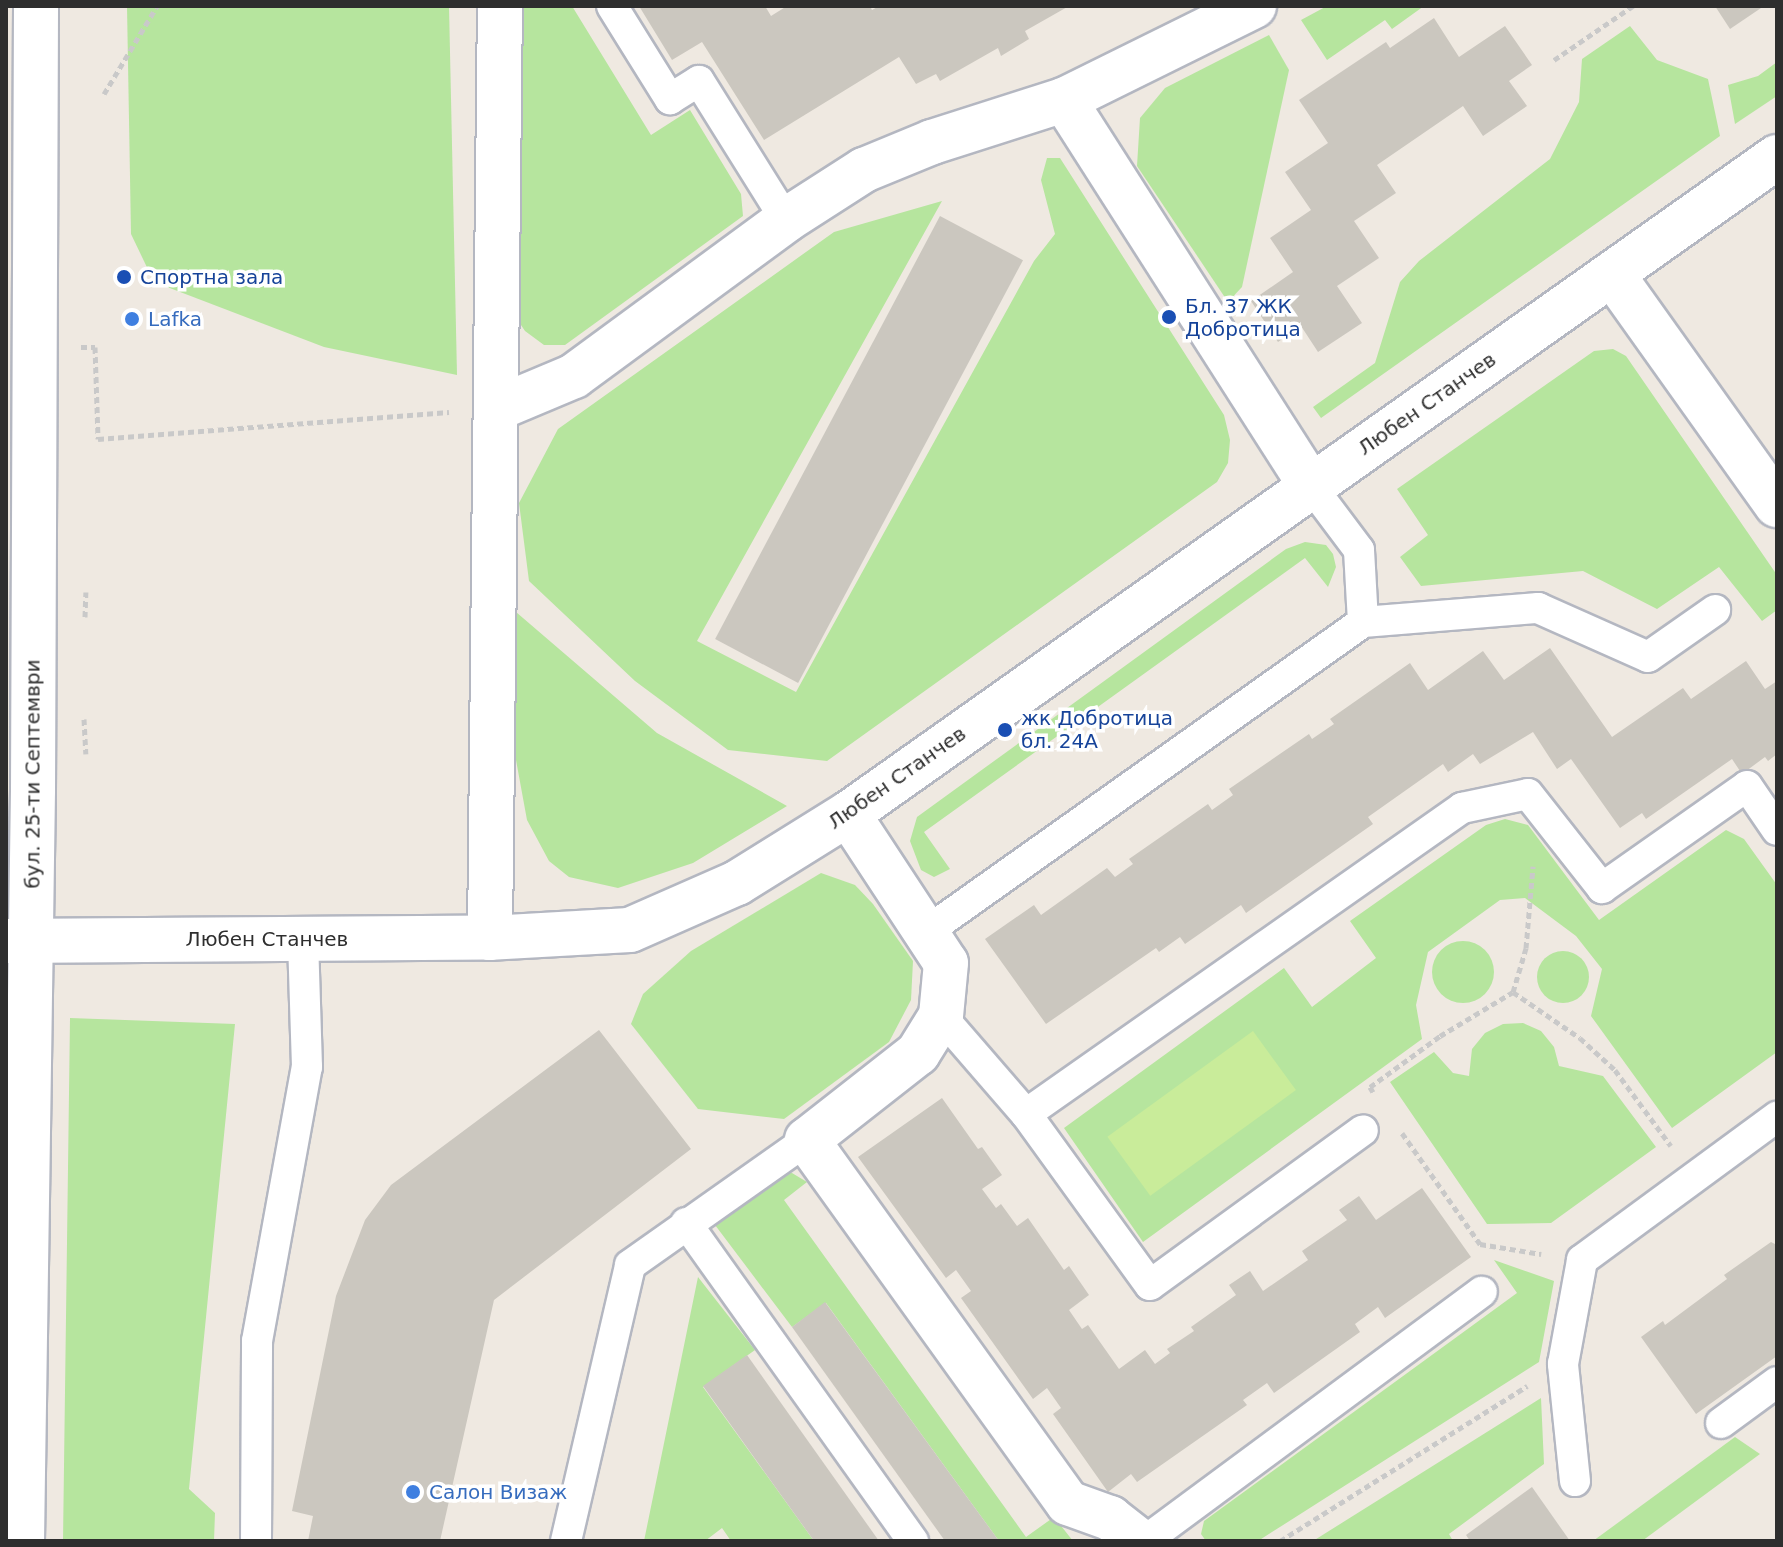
<!DOCTYPE html>
<meta charset="utf-8">
<style>
body{margin:0}
#map{position:relative;width:1783px;height:1547px;overflow:hidden;background:#efe9e1;font-family:"DejaVu Sans",sans-serif}
div>[style]{position:absolute}
.green>*{inset:0;background:#b6e59e}
.round{border-radius:50%}
.pitch>*{inset:0;background:#c9ec9a;transform-origin:0 0}
.building>*{inset:0;background:#cbc7bf;transform-origin:0 0}
.path>*{height:5px;margin-top:-2.5px;transform-origin:0;background:repeating-linear-gradient(90deg,#c9c9c9 0 6px,transparent 0 10px)}
.roads{filter:drop-shadow(2px 0 #b4b7c1) drop-shadow(-2px 0 #b4b7c1) drop-shadow(0 2px #b4b7c1) drop-shadow(0 -2px #b4b7c1)}
.lane>*{height:30px;margin:-15px;padding:0 15px;transform-origin:15px;border-radius:15px;background:#fff}
.street>*{height:44px;margin:-22px;padding:0 22px;transform-origin:22px;border-radius:22px;background:#fff}
.secondary>*{height:44px;margin:-22px;padding:0 22px;transform-origin:22px;border-radius:22px;background:#fff}
.dots>*{width:22px;height:22px;translate:-50% -50%;box-sizing:border-box;border:4px solid #fff;border-radius:50%}
span{translate:-50% -50%;white-space:nowrap;text-align:center;line-height:1.15;-webkit-text-stroke:7px #fff;paint-order:stroke}
.transit-label{font-size:20px;color:#164399}
.left{translate:0 -50%;text-align:left}
.shop-label{font-size:20px;color:#366cbe}
.street-label{font-size:20px;color:#2e2e2e}
.frame{position:absolute;inset:0;border:8px solid #2e2e2e;pointer-events:none}
</style>
<div id="map">
<div class="green">
<i style="clip-path:polygon(127px 6px,449px 6px,457px 375px,324px 347px,154px 282px,131px 234px)"></i>
<i style="clip-path:polygon(513px 6px,572px 6px,651px 135px,690px 110px,741px 194px,743px 216px,565px 345px,544px 345px,525px 331px,515px 316px)"></i>
<i style="clip-path:polygon(1327px 6px,1424px 6px,1392px 29px,1385px 20px,1327px 60px,1301px 20px)"></i>
<i style="clip-path:polygon(1630px 26px,1657px 60px,1708px 79px,1720px 136px,1321px 418px,1313px 407px,1375px 363px,1400px 282px,1419px 261px,1550px 159px,1579px 102px,1582px 59px)"></i>
<i style="clip-path:polygon(1269px 35px,1289px 70px,1242px 287px,1228px 302px,1137px 166px,1140px 118px,1165px 88px)"></i>
<i style="clip-path:polygon(1777px 62px,1777px 96px,1735px 124px,1728px 85px,1758px 76px)"></i>
<i style="clip-path:polygon(1047px 158px,1060px 158px,1224px 415px,1230px 440px,1228px 463px,1217px 482px,827px 761px,728px 750px,635px 681px,529px 581px,519px 503px,558px 429px,834px 232px,942px 201px,697px 641px,796px 692px,1034px 261px,1055px 234px,1041px 180px)"></i>
<i style="clip-path:polygon(1613px 349px,1626px 356px,1777px 575px,1777px 610px,1762px 621px,1719px 567px,1657px 609px,1583px 571px,1421px 586px,1400px 557px,1428px 535px,1397px 489px,1594px 351px)"></i>
<i style="clip-path:polygon(1305px 542px,1326px 545px,1333px 554px,1336px 567px,1328px 587px,1305px 558px,924px 832px,950px 869px,934px 877px,921px 870px,910px 841px,917px 817px,1286px 549px)"></i>
<i style="clip-path:polygon(516px 612px,657px 733px,787px 806px,693px 863px,618px 888px,569px 877px,549px 861px,527px 820px,516px 760px)"></i>
<i style="clip-path:polygon(1505px 819px,1528px 825px,1599px 920px,1726px 830px,1744px 839px,1777px 885px,1777px 1052px,1672px 1128px,1591px 1016px,1602px 969px,1576px 936px,1525px 898px,1500px 900px,1428px 952px,1416px 1005px,1422px 1039px,1143px 1242px,1064px 1128px,1284px 968px,1312px 1007px,1376px 958px,1350px 921px,1486px 825px)"></i>
<i style="clip-path:polygon(821px 873px,855px 885px,873px 904px,913px 961px,911px 1000px,889px 1042px,784px 1119px,698px 1109px,631px 1024px,643px 994px,691px 951px)"></i>
<i class="round" style="left:1432px;top:941px;width:62px;height:62px"></i>
<i class="round" style="left:1537px;top:951px;width:52px;height:52px"></i>
<i style="clip-path:polygon(70px 1018px,235px 1024px,189px 1489px,215px 1513px,214px 1541px,63px 1541px)"></i>
<i style="clip-path:polygon(1523px 1023px,1541px 1031px,1554px 1047px,1559px 1066px,1603px 1076px,1656px 1147px,1551px 1223px,1487px 1224px,1390px 1082px,1434px 1052px,1453px 1073px,1469px 1076px,1472px 1049px,1485px 1033px,1503px 1024px)"></i>
<i style="clip-path:polygon(792px 1173px,807px 1182px,784px 1200px,1026px 1537px,1054px 1517px,1073px 1541px,999px 1541px,826px 1303px,792px 1327px,712px 1221px,777px 1174px)"></i>
<i style="clip-path:polygon(1494px 1260px,1554px 1281px,1539px 1362px,1258px 1541px,1206px 1541px,1201px 1534px,1204px 1521px,1517px 1293px)"></i>
<i style="clip-path:polygon(698px 1277px,755px 1350px,703px 1387px,814px 1541px,731px 1541px,722px 1528px,705px 1541px,644px 1541px)"></i>
<i style="clip-path:polygon(1541px 1398px,1544px 1464px,1449px 1534px,1453px 1541px,1313px 1541px)"></i>
<i style="clip-path:polygon(1735px 1437px,1760px 1454px,1642px 1541px,1593px 1541px)"></i>
</div>
<div class="pitch">
<i style="left:1253px;top:1031px;width:73px;height:180px;rotate:54deg"></i>
</div>
<div class="building">
<i style="clip-path:polygon(639px 6px,765px 6px,771px 16px,787px 6px,870px 6px,872px 10px,879px 6px,1069px 6px,1025px 31px,1029px 39px,1001px 56px,998px 48px,940px 81px,936px 74px,916px 84px,899px 57px,764px 140px,702px 42px,672px 60px)"></i>
<i style="clip-path:polygon(1715px 6px,1764px 6px,1730px 29px)"></i>
<i style="clip-path:polygon(1434px 18px,1459px 57px,1505px 26px,1532px 65px,1509px 81px,1527px 106px,1483px 136px,1463px 106px,1377px 165px,1396px 193px,1354px 221px,1379px 258px,1337px 286px,1362px 323px,1318px 352px,1301px 326px,1278px 342px,1251px 301px,1293px 272px,1270px 238px,1311px 210px,1285px 172px,1328px 143px,1299px 100px,1386px 42px,1390px 48px)"></i>
<i style="left:940px;top:216px;width:94px;height:479px;rotate:28deg"></i>
<i style="clip-path:polygon(1550px 648px,1612px 737px,1683px 688px,1691px 699px,1746px 661px,1765px 689px,1777px 681px,1777px 754px,1768px 761px,1765px 757px,1742px 774px,1732px 759px,1646px 819px,1642px 813px,1620px 828px,1571px 759px,1557px 769px,1533px 732px,1480px 764px,1473px 754px,1448px 772px,1443px 764px,1368px 817px,1373px 824px,1246px 913px,1241px 905px,1185px 944px,1180px 937px,1159px 952px,1156px 948px,1046px 1024px,985px 939px,1034px 905px,1041px 915px,1107px 868px,1115px 877px,1133px 864px,1129px 859px,1208px 804px,1212px 810px,1233px 795px,1229px 789px,1309px 734px,1312px 739px,1334px 724px,1330px 719px,1410px 663px,1428px 690px,1483px 651px,1504px 680px)"></i>
<i style="clip-path:polygon(599px 1030px,691px 1149px,494px 1300px,440px 1541px,308px 1541px,313px 1516px,292px 1511px,336px 1296px,365px 1220px,391px 1185px)"></i>
<i style="clip-path:polygon(942px 1098px,978px 1149px,982px 1147px,1002px 1175px,982px 1189px,996px 1208px,1001px 1204px,1017px 1226px,1028px 1218px,1064px 1270px,1069px 1266px,1089px 1295px,1069px 1310px,1082px 1329px,1088px 1325px,1119px 1369px,1145px 1350px,1155px 1364px,1170px 1353px,1167px 1349px,1194px 1331px,1191px 1327px,1236px 1295px,1229px 1285px,1250px 1271px,1263px 1291px,1308px 1260px,1302px 1251px,1347px 1220px,1339px 1210px,1359px 1196px,1376px 1220px,1422px 1188px,1471px 1257px,1385px 1318px,1378px 1307px,1355px 1324px,1360px 1332px,1274px 1393px,1267px 1383px,1243px 1400px,1247px 1405px,1137px 1482px,1131px 1474px,1108px 1492px,1053px 1414px,1061px 1408px,1047px 1388px,1033px 1399px,961px 1298px,971px 1291px,956px 1270px,946px 1278px,858px 1157px)"></i>
<i style="clip-path:polygon(1771px 1242px,1777px 1245px,1777px 1356px,1696px 1414px,1641px 1337px,1663px 1321px,1665px 1325px,1727px 1279px,1724px 1275px)"></i>
<i style="clip-path:polygon(825px 1302px,999px 1541px,945px 1541px,792px 1327px)"></i>
<i style="clip-path:polygon(747px 1355px,879px 1541px,814px 1541px,703px 1386px)"></i>
<i style="clip-path:polygon(1532px 1487px,1570px 1541px,1470px 1541px,1466px 1535px)"></i>
</div>
<div class="path">
<i style="left:1554px;top:60px;width:96px;rotate:-34.4deg"></i>
<i style="left:104px;top:94px;width:103px;rotate:-58.9deg"></i>
<i style="left:81px;top:347px;width:14px"></i>
<i style="left:95px;top:347px;width:92px;rotate:88.1deg"></i>
<i style="left:98px;top:439px;width:352px;rotate:-4.4deg"></i>
<i style="left:85px;top:617px;width:25px;rotate:-88deg"></i>
<i style="left:84px;top:719px;width:35px;rotate:87deg"></i>
<i style="left:1513px;top:992px;width:81px;rotate:34.5deg"></i>
<i style="left:1580px;top:1038px;width:47px;rotate:42.4deg"></i>
<i style="left:1615px;top:1070px;width:94px;rotate:53.6deg"></i>
<i style="left:1373px;top:1092px;width:6px;rotate:-121deg"></i>
<i style="left:1370px;top:1087px;width:87px;rotate:-36.1deg"></i>
<i style="left:1440px;top:1036px;width:85px;rotate:-31.1deg"></i>
<i style="left:1513px;top:992px;width:46px;rotate:-73.5deg"></i>
<i style="left:1526px;top:948px;width:82px;rotate:-85.1deg"></i>
<i style="left:1402px;top:1133px;width:136px;rotate:54.9deg"></i>
<i style="left:1480px;top:1244px;width:62px;rotate:9.3deg"></i>
<i style="left:1280px;top:1541px;width:292px;rotate:-32.1deg"></i>
</div>
<div class="roads">
<div class="lane">
<i style="left:612px;top:6px;width:110px;rotate:58.1deg"></i>
<i style="left:670px;top:99px;width:34px;rotate:-32deg"></i>
<i style="left:699px;top:81px;width:164px;rotate:58deg"></i>
<i style="left:1363px;top:622px;width:176px;rotate:-4.6deg"></i>
<i style="left:1538px;top:608px;width:120px;rotate:24deg"></i>
<i style="left:1648px;top:657px;width:82px;rotate:-35deg"></i>
<i style="left:926px;top:932px;width:536px;rotate:-35.35deg"></i>
<i style="left:1363px;top:622px;width:72px;rotate:-93.2deg"></i>
<i style="left:1359px;top:550px;width:80px;rotate:-126.9deg"></i>
<i style="left:941px;top:1016px;width:130px;rotate:49.1deg"></i>
<i style="left:1026px;top:1114px;width:211px;rotate:54.1deg"></i>
<i style="left:1150px;top:1285px;width:263px;rotate:-36deg"></i>
<i style="left:1026px;top:1114px;width:533px;rotate:-35.06deg"></i>
<i style="left:1462px;top:808px;width:67px;rotate:-12deg"></i>
<i style="left:1528px;top:794px;width:120px;rotate:51.8deg"></i>
<i style="left:1602px;top:888px;width:177px;rotate:-35.1deg"></i>
<i style="left:1747px;top:786px;width:53px;rotate:55.7deg"></i>
<i style="left:686px;top:1223px;width:391px;rotate:54.5deg"></i>
<i style="left:1721px;top:1423px;width:69px;rotate:-36.2deg"></i>
<i style="left:1575px;top:1481px;width:118px;rotate:-95.9deg"></i>
<i style="left:1563px;top:1364px;width:106px;rotate:-79.6deg"></i>
<i style="left:1582px;top:1260px;width:242px;rotate:-36.3deg"></i>
<i style="left:256px;top:1541px;width:200px;rotate:-89.7deg"></i>
<i style="left:257px;top:1341px;width:279px;rotate:-79.7deg"></i>
<i style="left:307px;top:1067px;width:128px;rotate:-91.8deg"></i>
<i style="left:566px;top:1541px;width:283px;rotate:-76.9deg"></i>
<i style="left:630px;top:1265px;width:217px;rotate:-35.2deg"></i>
<i style="left:1145px;top:1541px;width:419px;rotate:-36.5deg"></i>
</div>
<div class="street">
<i style="left:1064px;top:100px;width:458px;rotate:57.4deg"></i>
<i style="left:1612px;top:274px;width:284px;rotate:54.5deg"></i>
<i style="left:498px;top:408px;width:82px;rotate:-22.8deg"></i>
<i style="left:574px;top:376px;width:263px;rotate:-36.3deg"></i>
<i style="left:786px;top:220px;width:93px;rotate:-32.7deg"></i>
<i style="left:864px;top:170px;width:74px;rotate:-22.4deg"></i>
<i style="left:932px;top:142px;width:139px;rotate:-17.7deg"></i>
<i style="left:1064px;top:100px;width:212px;rotate:-26.3deg"></i>
<i style="left:848px;top:814px;width:178px;rotate:56.7deg"></i>
<i style="left:946px;top:963px;width:53px;rotate:95.4deg"></i>
<i style="left:941px;top:1016px;width:44px;rotate:121.9deg"></i>
<i style="left:918px;top:1053px;width:141px;rotate:141.9deg"></i>
<i style="left:807px;top:1140px;width:447px;rotate:54.3deg"></i>
<i style="left:1068px;top:1503px;width:45px;rotate:19.7deg"></i>
<i style="left:1110px;top:1518px;width:37px;rotate:38deg"></i>
<i style="left:490px;top:938px;width:932px;rotate:-89.39deg"></i>
<i style="left:6px;top:941px;width:484px;rotate:-0.4deg"></i>
<i style="left:490px;top:938px;width:140px;rotate:-3.3deg"></i>
<i style="left:630px;top:930px;width:117px;rotate:-23.7deg"></i>
<i style="left:737px;top:883px;width:131px;rotate:-31.9deg"></i>
<i style="left:848px;top:814px;width:1138px;rotate:-35.27deg"></i>
</div>
<div class="secondary">
<i style="left:22px;top:1541px;width:751px;rotate:-89.16deg"></i>
<i style="left:33px;top:790px;width:784px;rotate:-89.78deg"></i>
</div>
</div>
<div class="dots">
<i style="left:124px;top:277px;background:#1a4fb4"></i>
<i style="left:1169px;top:317px;background:#1a4fb4"></i>
<i style="left:132px;top:319px;background:#3f7fe0"></i>
<i style="left:1005px;top:730px;background:#1a4fb4"></i>
<i style="left:413px;top:1492px;background:#3f7fe0"></i>
</div>
<div class="transit-label">
<span class="left" style="left:140px;top:277px">Спортна зала</span>
<span class="left" style="left:1185px;top:318px">Бл. 37 ЖК<br>Добротица</span>
<span class="left" style="left:1021px;top:730px">жк Добротица<br>бл. 24А</span>
</div>
<div class="shop-label">
<span class="left" style="left:148px;top:319px">Lafka</span>
<span class="left" style="left:429px;top:1492px">Салон Визаж</span>
</div>
<div class="street-label">
<span style="left:1427px;top:404px;rotate:-35deg">Любен Станчев</span>
<span style="left:33px;top:774px;rotate:-90deg">бул. 25-ти Септември</span>
<span style="left:897px;top:778px;rotate:-35deg">Любен Станчев</span>
<span style="left:267px;top:939px">Любен Станчев</span>
</div>
<div class="frame"></div>
</div>
